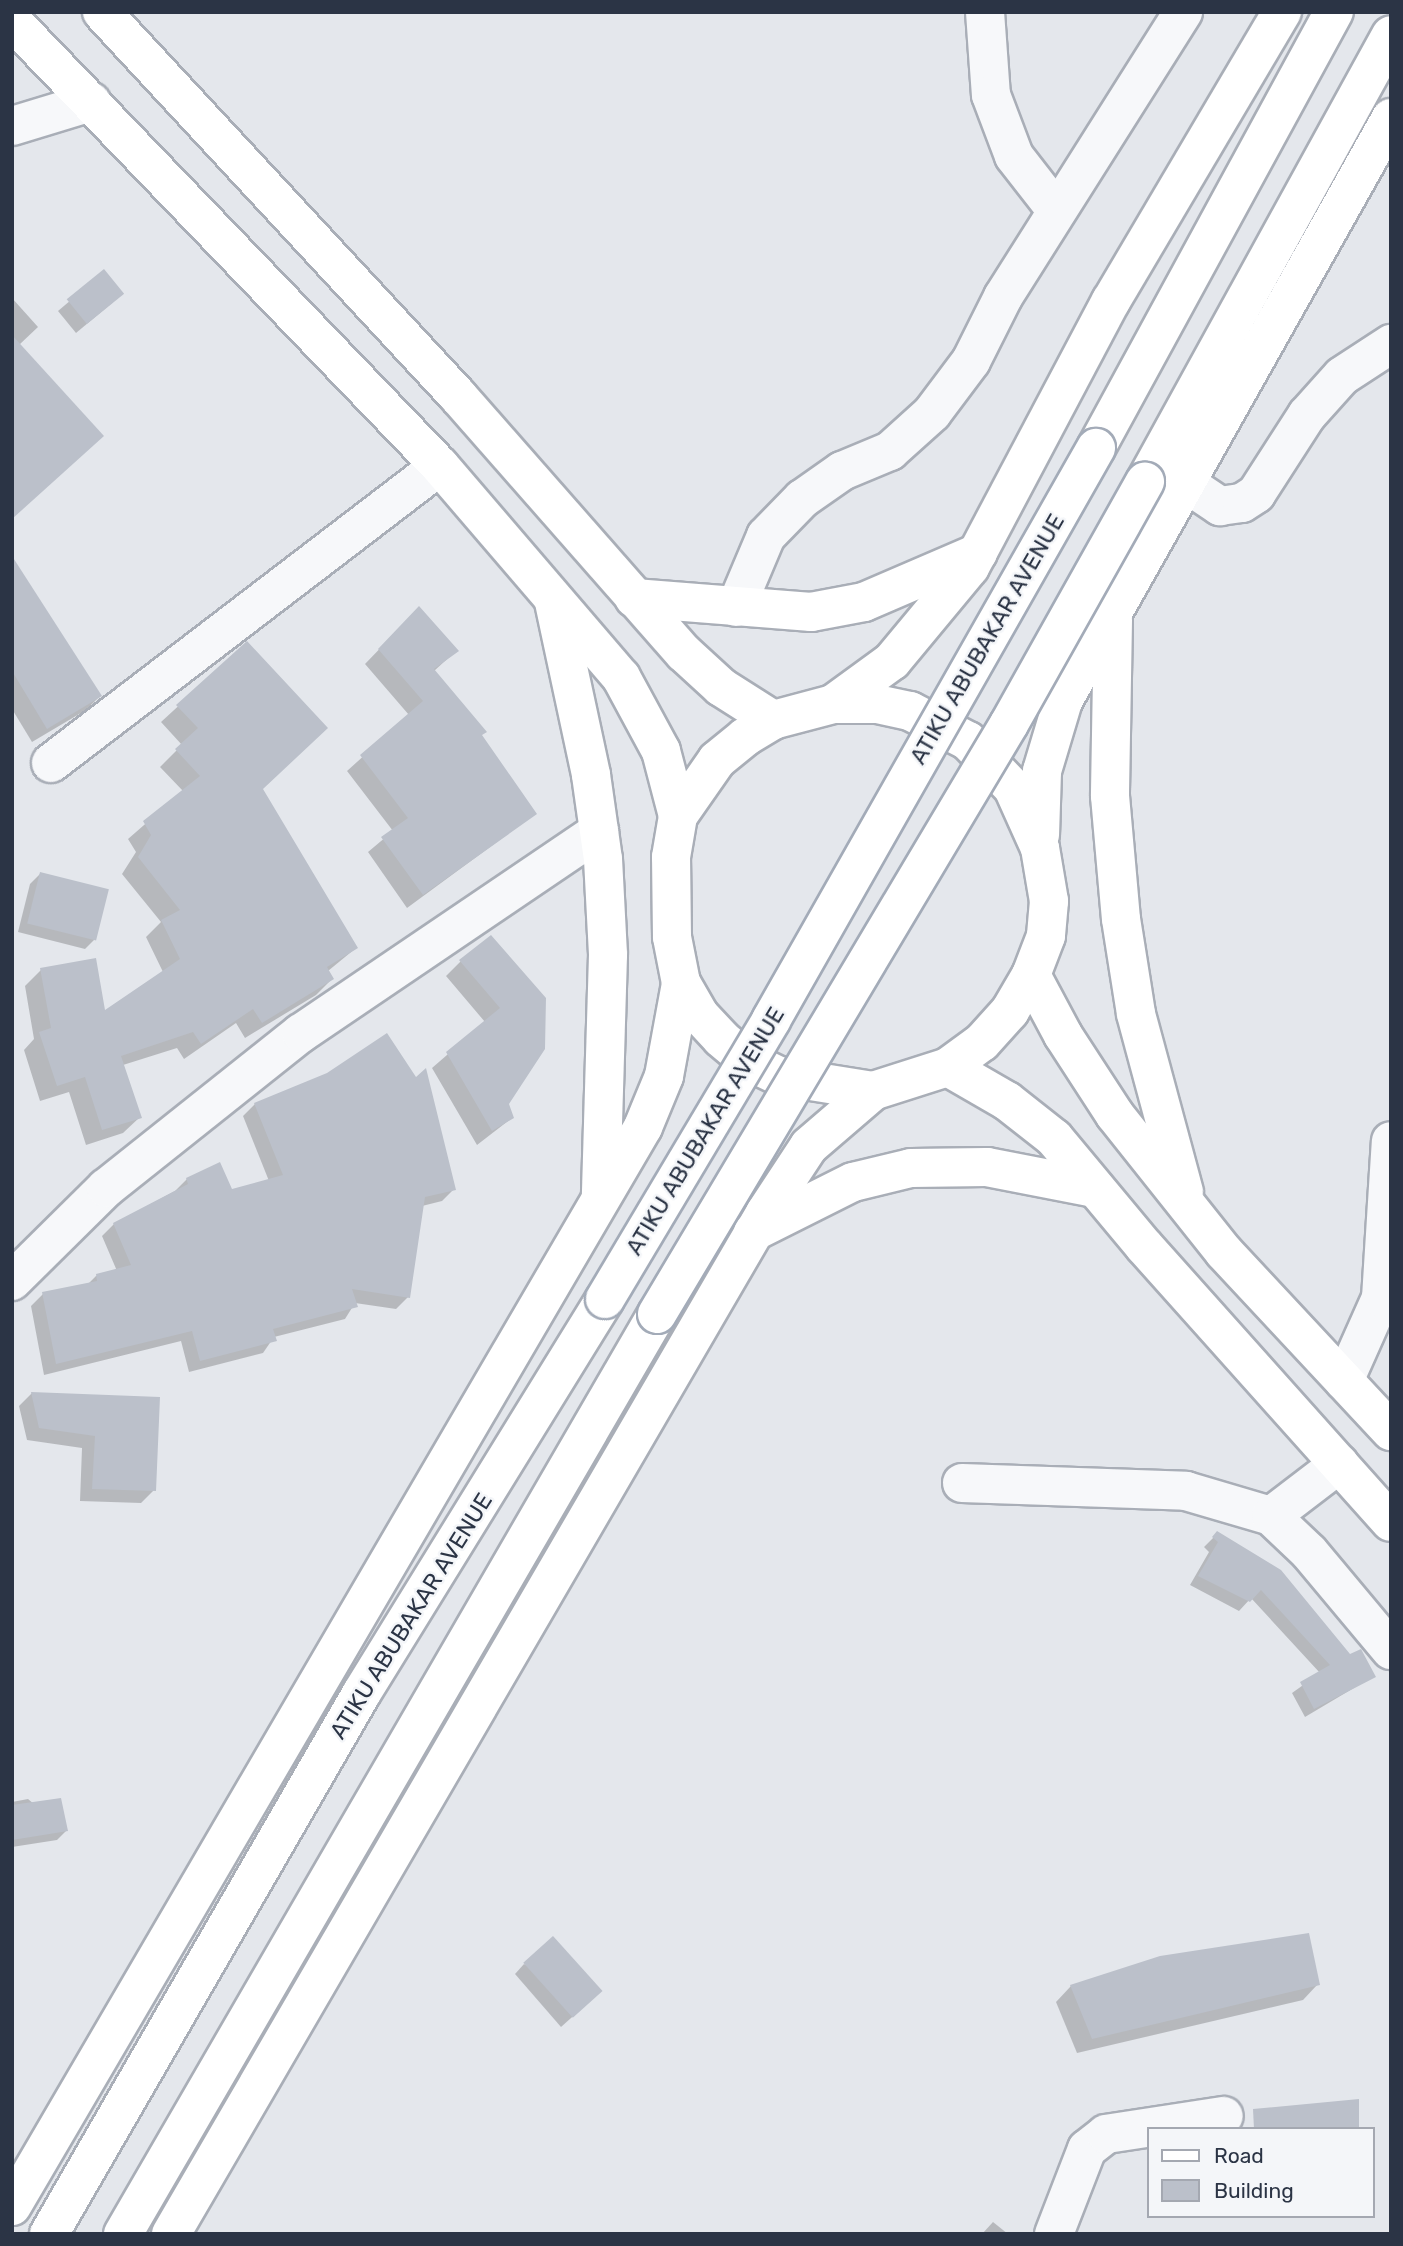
<!DOCTYPE html>
<style>
body{margin:0}
#map{position:relative;width:1403px;height:2246px;overflow:hidden;background:#e4e7ec;font-family:Rubik,sans-serif}
div>[style]{position:absolute}
.shadow>*{inset:0;background:#0003}
.building>*{inset:0;background:#bbc0ca;transform-origin:0 0}
.roads{filter:drop-shadow(2px 0 #a9aeb7) drop-shadow(-2px 0 #a9aeb7) drop-shadow(0 2px #a9aeb7) drop-shadow(0 -2px #a9aeb7)}
.minor>*{height:38px;margin:-19px;padding:0 19px;transform-origin:19px;border-radius:19px;background:#f7f8fa}
.major>*{height:38px;margin:-19px;padding:0 19px;transform-origin:19px;border-radius:19px;background:#fff}
.highway>*{height:38px;margin:-19px;padding:0 19px;transform-origin:19px;border-radius:19px;background:#fff}
.bridges{filter:drop-shadow(2px 0 #a3abb8) drop-shadow(-2px 0 #a3abb8) drop-shadow(0 2px #a3abb8) drop-shadow(0 -2px #a3abb8)}
.major-bridge>*{height:38px;margin:-19px;padding:0 19px;transform-origin:19px;border-radius:19px;background:#fff}
span{translate:-50% -50%;white-space:nowrap;text-align:center;line-height:1.15;-webkit-text-stroke:5px #f4f6f9;paint-order:stroke}
.street-label{font-size:23px;color:#2b3445}
.frame{position:absolute;inset:0;border:14px solid #2b3445;pointer-events:none}
.legend{position:absolute;left:1147px;top:2127px;width:228px;height:91px;box-sizing:border-box;background:#f4f6f9;border:2px solid #a4a8b1;margin:0;padding:9px 12px;list-style:none;font-size:21px;color:#2b3445}
.legend li{display:flex;align-items:center;gap:14px;height:35px}
.legend b{width:35px;border:2px solid #a4a8b1}
</style>
<div id="map">
<div class="shadow">
<i style="clip-path:polygon(104px 272px,112px 303px,76px 333px,58px 311px)"></i>
<i style="clip-path:polygon(12px 298px,38px 327px,19px 345px,12px 519px)"></i>
<i style="clip-path:polygon(12px 559px,100px 696px,86px 710px,32px 742px,12px 709px)"></i>
<i style="clip-path:polygon(419px 608px,456px 651px,434px 671px,535px 814px,407px 908px,368px 852px,393px 831px,347px 771px,409px 715px,365px 664px)"></i>
<i style="clip-path:polygon(247px 643px,262px 789px,356px 948px,328px 971px,332px 979px,316px 995px,245px 1038px,236px 1023px,184px 1059px,177px 1048px,123px 1065px,140px 1117px,123px 1133px,86px 1145px,69px 1092px,40px 1101px,24px 1050px,34px 1039px,25px 986px,41px 970px,103px 1013px,163px 972px,146px 937px,161px 922px,122px 874px,136px 852px,128px 839px,183px 791px,160px 767px,182px 745px,161px 722px)"></i>
<i style="clip-path:polygon(40px 874px,95px 939px,85px 949px,18px 932px,30px 884px)"></i>
<i style="clip-path:polygon(461px 961px,543px 1049px,507px 1104px,512px 1118px,477px 1145px,432px 1068px,485px 1022px,446px 976px)"></i>
<i style="clip-path:polygon(255px 1104px,454px 1189px,442px 1201px,422px 1206px,408px 1297px,396px 1309px,355px 1303px,345px 1319px,274px 1337px,263px 1353px,189px 1372px,181px 1341px,44px 1375px,31px 1306px,43px 1294px,87px 1285px,96px 1276px,117px 1271px,102px 1236px,114px 1224px,175px 1191px,187px 1179px,231px 1191px,269px 1181px,243px 1116px)"></i>
<i style="clip-path:polygon(32px 1393px,158px 1399px,154px 1490px,141px 1503px,80px 1501px,82px 1448px,27px 1440px,19px 1406px)"></i>
<i style="clip-path:polygon(1217px 1534px,1350px 1656px,1374px 1676px,1305px 1717px,1292px 1693px,1320px 1673px,1251px 1598px,1239px 1611px,1190px 1585px,1209px 1552px,1204px 1547px)"></i>
<i style="clip-path:polygon(28px 1799px,66px 1831px,57px 1840px,12px 1847px,12px 1802px)"></i>
<i style="clip-path:polygon(524px 1964px,590px 2001px,561px 2027px,515px 1974px)"></i>
<i style="clip-path:polygon(1318px 1984px,1303px 2000px,1077px 2053px,1056px 2002px,1071px 1986px)"></i>
<i style="clip-path:polygon(993px 2222px,1008px 2234px,982px 2234px)"></i>
</div>
<div class="building">
<i style="left:104px;top:269px;width:32px;height:48px;rotate:51deg"></i>
<i style="clip-path:polygon(12px 335px,104px 436px,12px 519px)"></i>
<i style="clip-path:polygon(12px 556px,102px 696px,47px 729px,12px 671px)"></i>
<i style="clip-path:polygon(419px 606px,459px 651px,434px 669px,487px 732px,482px 735px,537px 814px,423px 895px,381px 837px,408px 818px,360px 755px,423px 701px,378px 649px)"></i>
<i style="clip-path:polygon(247px 641px,328px 728px,263px 789px,358px 948px,327px 967px,334px 979px,262px 1023px,253px 1009px,201px 1044px,193px 1032px,121px 1056px,142px 1118px,102px 1130px,85px 1077px,57px 1086px,39px 1032px,51px 1028px,40px 968px,96px 958px,105px 1010px,180px 959px,161px 920px,180px 910px,138px 857px,151px 835px,143px 821px,200px 776px,175px 749px,198px 728px,176px 705px)"></i>
<i style="left:40px;top:872px;width:71px;height:53px;rotate:14deg"></i>
<i style="clip-path:polygon(491px 935px,546px 998px,545px 1049px,509px 1104px,514px 1118px,492px 1131px,446px 1052px,500px 1008px,459px 960px)"></i>
<i style="clip-path:polygon(387px 1033px,416px 1077px,426px 1068px,456px 1190px,425px 1197px,410px 1298px,352px 1289px,358px 1307px,273px 1329px,277px 1341px,200px 1361px,192px 1331px,56px 1364px,42px 1292px,97px 1281px,96px 1274px,131px 1265px,113px 1223px,188px 1184px,186px 1178px,220px 1162px,232px 1189px,283px 1175px,254px 1103px,327px 1073px)"></i>
<i style="clip-path:polygon(31px 1392px,160px 1397px,156px 1491px,92px 1489px,95px 1436px,39px 1428px)"></i>
<i style="clip-path:polygon(1217px 1531px,1281px 1570px,1350px 1654px,1361px 1649px,1376px 1677px,1314px 1709px,1300px 1682px,1330px 1665px,1261px 1590px,1250px 1602px,1198px 1576px,1218px 1542px,1212px 1537px)"></i>
<i style="clip-path:polygon(61px 1798px,68px 1831px,12px 1840px,12px 1805px)"></i>
<i style="clip-path:polygon(1309px 1933px,1320px 1985px,1092px 2039px,1070px 1985px,1160px 1956px)"></i>
<i style="left:553px;top:1936px;width:74px;height:40px;rotate:48deg"></i>
<i style="clip-path:polygon(1359px 2099px,1359px 2129px,1254px 2129px,1253px 2109px)"></i>
</div>
<div class="roads">
<div class="minor">
<i style="left:985px;top:12px;width:83px;rotate:85.9deg"></i>
<i style="left:991px;top:95px;width:65px;rotate:69.3deg"></i>
<i style="left:1014px;top:156px;width:68px;rotate:52.1deg"></i>
<i style="left:12px;top:126px;width:83px;rotate:-16.9deg"></i>
<i style="left:1187px;top:484px;width:40px;rotate:34deg"></i>
<i style="left:1220px;top:506px;width:22px;rotate:-8deg"></i>
<i style="left:1242px;top:503px;width:17px;rotate:-33deg"></i>
<i style="left:1256px;top:494px;width:94px;rotate:-57.2deg"></i>
<i style="left:1307px;top:415px;width:52px;rotate:-48.1deg"></i>
<i style="left:1342px;top:376px;width:59px;rotate:-33.1deg"></i>
<i style="left:736px;top:607px;width:77px;rotate:-67.1deg"></i>
<i style="left:766px;top:536px;width:52px;rotate:-45.8deg"></i>
<i style="left:802px;top:499px;width:49px;rotate:-35deg"></i>
<i style="left:842px;top:471px;width:52px;rotate:-22.6deg"></i>
<i style="left:890px;top:451px;width:57px;rotate:-42.1deg"></i>
<i style="left:932px;top:413px;width:65px;rotate:-53.1deg"></i>
<i style="left:971px;top:361px;width:72px;rotate:-63.4deg"></i>
<i style="left:1003px;top:297px;width:337px;rotate:-57.7deg"></i>
<i style="left:51px;top:763px;width:489px;rotate:-37.4deg"></i>
<i style="left:12px;top:1281px;width:132px;rotate:-44.7deg"></i>
<i style="left:106px;top:1188px;width:249px;rotate:-38.5deg"></i>
<i style="left:301px;top:1033px;width:360px;rotate:-34.1deg"></i>
<i style="left:1344px;top:1381px;width:91px;rotate:-66deg"></i>
<i style="left:1381px;top:1298px;width:157px;rotate:-86.4deg"></i>
<i style="left:962px;top:1483px;width:224px;rotate:2deg"></i>
<i style="left:1186px;top:1491px;width:89px;rotate:16.4deg"></i>
<i style="left:1271px;top:1516px;width:52px;rotate:43.5deg"></i>
<i style="left:1309px;top:1552px;width:128px;rotate:50.1deg"></i>
<i style="left:1271px;top:1516px;width:86px;rotate:-37.4deg"></i>
<i style="left:1054px;top:2234px;width:91px;rotate:-68.8deg"></i>
<i style="left:1087px;top:2149px;width:24px;rotate:-38deg"></i>
<i style="left:1106px;top:2134px;width:119px;rotate:-8.7deg"></i>
</div>
<div class="major">
<i style="left:1096px;top:448px;width:497px;rotate:-61.4deg"></i>
<i style="left:1145px;top:482px;width:510px;rotate:-61.17deg"></i>
<i style="left:49px;top:2234px;width:624px;rotate:-59.98deg"></i>
<i style="left:361px;top:1694px;width:464px;rotate:-58.3deg"></i>
<i style="left:123px;top:2234px;width:1064px;rotate:-59.87deg"></i>
</div>
<div class="highway">
<i style="left:102px;top:12px;width:524px;rotate:47.17deg"></i>
<i style="left:458px;top:396px;width:342px;rotate:48.7deg"></i>
<i style="left:684px;top:653px;width:50px;rotate:42.6deg"></i>
<i style="left:721px;top:687px;width:62px;rotate:32.4deg"></i>
<i style="left:12px;top:21px;width:617px;rotate:46.12deg"></i>
<i style="left:440px;top:466px;width:278px;rotate:49.4deg"></i>
<i style="left:621px;top:677px;width:84px;rotate:61.6deg"></i>
<i style="left:661px;top:751px;width:67px;rotate:75.3deg"></i>
<i style="left:634px;top:598px;width:178px;rotate:4.5deg"></i>
<i style="left:811px;top:612px;width:54px;rotate:-10.7deg"></i>
<i style="left:864px;top:602px;width:124px;rotate:-23.3deg"></i>
<i style="left:554px;top:602px;width:177px;rotate:77.9deg"></i>
<i style="left:591px;top:775px;width:85px;rotate:81.9deg"></i>
<i style="left:603px;top:859px;width:96px;rotate:87deg"></i>
<i style="left:608px;top:955px;width:240px;rotate:91.7deg"></i>
<i style="left:1113px;top:620px;width:176px;rotate:91deg"></i>
<i style="left:1110px;top:796px;width:123px;rotate:84.9deg"></i>
<i style="left:1121px;top:919px;width:96px;rotate:81deg"></i>
<i style="left:1136px;top:1014px;width:184px;rotate:74.9deg"></i>
<i style="left:833px;top:704px;width:73px;rotate:-36.1deg"></i>
<i style="left:892px;top:661px;width:122px;rotate:-50.3deg"></i>
<i style="left:970px;top:567px;width:301px;rotate:-62.1deg"></i>
<i style="left:1111px;top:301px;width:336px;rotate:-59.4deg"></i>
<i style="left:1040px;top:835px;width:64px;rotate:-88.2deg"></i>
<i style="left:1042px;top:771px;width:73px;rotate:-73.3deg"></i>
<i style="left:1063px;top:701px;width:669px;rotate:-60.64deg"></i>
<i style="left:1031px;top:975px;width:42px;rotate:120.3deg"></i>
<i style="left:1010px;top:1011px;width:42px;rotate:132.1deg"></i>
<i style="left:982px;top:1042px;width:42px;rotate:143.7deg"></i>
<i style="left:948px;top:1067px;width:79px;rotate:162.3deg"></i>
<i style="left:873px;top:1091px;width:95px;rotate:-170.9deg"></i>
<i style="left:779px;top:1076px;width:34px;rotate:-154deg"></i>
<i style="left:748px;top:1061px;width:35px;rotate:-140deg"></i>
<i style="left:721px;top:1038px;width:33px;rotate:-133deg"></i>
<i style="left:699px;top:1014px;width:36px;rotate:-120deg"></i>
<i style="left:681px;top:983px;width:47px;rotate:-101.1deg"></i>
<i style="left:672px;top:937px;width:80px;rotate:-90.7deg"></i>
<i style="left:671px;top:857px;width:42px;rotate:-80.3deg"></i>
<i style="left:678px;top:816px;width:68px;rotate:-55.1deg"></i>
<i style="left:717px;top:760px;width:36px;rotate:-39deg"></i>
<i style="left:745px;top:737px;width:33px;rotate:-31deg"></i>
<i style="left:773px;top:720px;width:62px;rotate:-14.9deg"></i>
<i style="left:833px;top:704px;width:44px"></i>
<i style="left:877px;top:704px;width:34px;rotate:12deg"></i>
<i style="left:910px;top:711px;width:65px;rotate:27.3deg"></i>
<i style="left:968px;top:741px;width:65px;rotate:46.2deg"></i>
<i style="left:1013px;top:788px;width:66px;rotate:65.8deg"></i>
<i style="left:1040px;top:848px;width:54px;rotate:80.4deg"></i>
<i style="left:1049px;top:901px;width:35px;rotate:95deg"></i>
<i style="left:1046px;top:936px;width:42px;rotate:111deg"></i>
<i style="left:1031px;top:975px;width:68px;rotate:61.9deg"></i>
<i style="left:1063px;top:1035px;width:95px;rotate:57deg"></i>
<i style="left:1115px;top:1115px;width:175px;rotate:51.5deg"></i>
<i style="left:1224px;top:1252px;width:245px;rotate:47deg"></i>
<i style="left:948px;top:1067px;width:68px;rotate:30deg"></i>
<i style="left:1007px;top:1101px;width:60px;rotate:38.2deg"></i>
<i style="left:1054px;top:1138px;width:141px;rotate:50.2deg"></i>
<i style="left:1144px;top:1246px;width:370px;rotate:48.2deg"></i>
<i style="left:753px;top:1232px;width:112px;rotate:-26.6deg"></i>
<i style="left:853px;top:1182px;width:60px;rotate:-13.6deg"></i>
<i style="left:911px;top:1168px;width:76px;rotate:-0.8deg"></i>
<i style="left:987px;top:1167px;width:110px;rotate:11deg"></i>
<i style="left:12px;top:2206px;width:1250px;rotate:-59.68deg"></i>
<i style="left:643px;top:1127px;width:55px;rotate:-67.6deg"></i>
<i style="left:664px;top:1076px;width:95px;rotate:-79.6deg"></i>
<i style="left:171px;top:2234px;width:1181px;rotate:-59.81deg"></i>
<i style="left:765px;top:1213px;width:80px;rotate:-56.7deg"></i>
<i style="left:809px;top:1146px;width:84px;rotate:-40.7deg"></i>
</div>
</div>
<div class="bridges">
<div class="major-bridge">
<i style="left:605px;top:1299px;width:325px;rotate:-59.2deg"></i>
<i style="left:771px;top:1020px;width:658px;rotate:-60.4deg"></i>
<i style="left:657px;top:1314px;width:687px;rotate:-59.18deg"></i>
<i style="left:1009px;top:724px;width:278px;rotate:-60.7deg"></i>
</div>
</div>
<div class="street-label">
<span style="left:987px;top:639px;rotate:-60deg">ATIKU ABUBAKAR AVENUE</span>
<span style="left:705px;top:1131px;rotate:-59deg">ATIKU ABUBAKAR AVENUE</span>
<span style="left:411px;top:1616px;rotate:-58deg">ATIKU ABUBAKAR AVENUE</span>
</div>
<div class="frame"></div>
<ul class="legend">
<li><b style="height:9px;background:#fff"></b>Road</li>
<li><b style="height:19px;background:#bbc0ca"></b>Building</li>
</ul>
</div>
